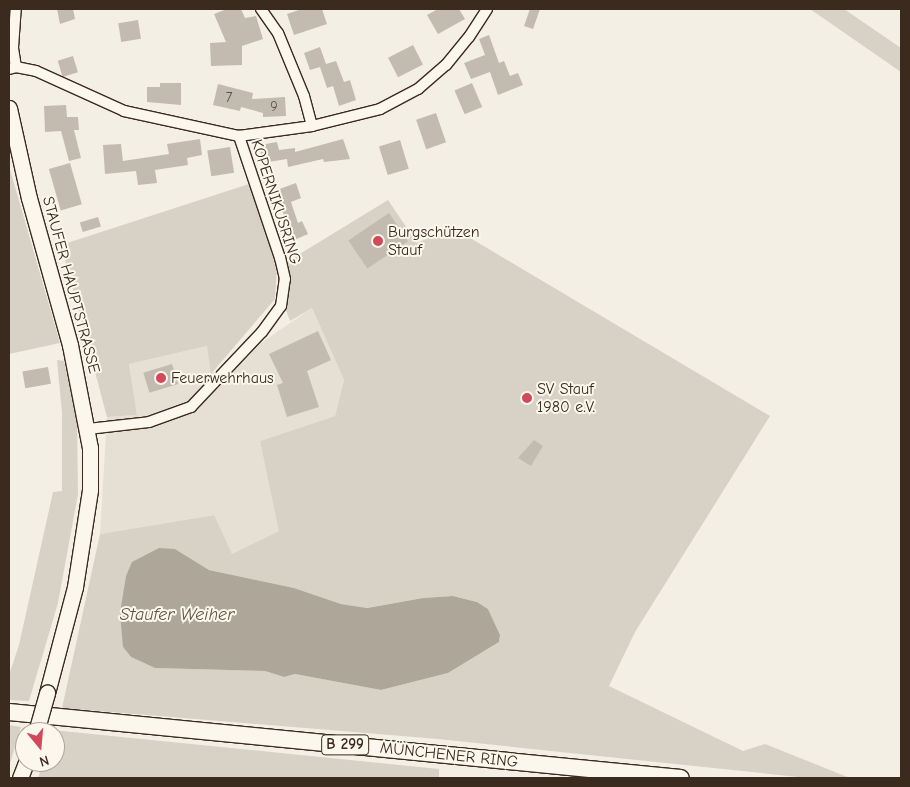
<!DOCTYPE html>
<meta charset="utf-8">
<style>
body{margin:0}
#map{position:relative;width:910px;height:787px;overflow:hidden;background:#f3efe4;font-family:"Comic Neue",sans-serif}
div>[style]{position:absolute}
.built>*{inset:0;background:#e5dfd4}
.green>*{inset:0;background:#d8d1c6}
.water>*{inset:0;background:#afa69a}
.building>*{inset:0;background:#c3bbb0;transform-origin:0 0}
.roads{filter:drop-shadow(1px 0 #3b2a1e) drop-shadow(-1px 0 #3b2a1e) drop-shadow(0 1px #3b2a1e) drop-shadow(0 -1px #3b2a1e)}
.street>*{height:10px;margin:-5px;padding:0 5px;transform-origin:5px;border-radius:5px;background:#fbf7ec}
.secondary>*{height:15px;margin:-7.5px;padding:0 7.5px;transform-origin:7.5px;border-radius:7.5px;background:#fbf7ec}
.primary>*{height:16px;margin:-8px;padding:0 8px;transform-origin:8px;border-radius:8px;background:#fbf7ec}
.bridges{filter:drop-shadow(1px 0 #3b2a1e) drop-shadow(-1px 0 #3b2a1e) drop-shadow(0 1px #3b2a1e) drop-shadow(0 -1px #3b2a1e)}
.secondary-bridge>*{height:15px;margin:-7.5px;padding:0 7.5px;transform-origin:7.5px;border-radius:7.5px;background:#fbf7ec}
.dots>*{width:14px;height:14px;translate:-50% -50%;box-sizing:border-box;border:2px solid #fbf7ec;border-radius:50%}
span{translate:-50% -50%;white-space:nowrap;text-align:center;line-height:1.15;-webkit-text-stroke:4px #fbf7ec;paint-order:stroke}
.number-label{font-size:14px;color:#5d4e42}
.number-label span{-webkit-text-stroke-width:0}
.shield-label span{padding:1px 4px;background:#fbf7ec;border:1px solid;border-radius:4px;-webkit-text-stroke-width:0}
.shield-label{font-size:15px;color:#3b2a1e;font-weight:700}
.street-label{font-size:16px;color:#3b2a1e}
.poi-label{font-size:16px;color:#3b2a1e}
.left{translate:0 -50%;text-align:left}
.water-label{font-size:18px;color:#645549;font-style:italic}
.frame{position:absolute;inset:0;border:10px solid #3b2a1e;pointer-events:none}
.north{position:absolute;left:15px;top:722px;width:50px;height:50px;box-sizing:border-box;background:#fbf7ec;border:1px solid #aea59a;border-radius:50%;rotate:163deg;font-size:14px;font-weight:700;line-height:20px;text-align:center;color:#3b2a1e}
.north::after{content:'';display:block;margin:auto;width:18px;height:22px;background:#d1495b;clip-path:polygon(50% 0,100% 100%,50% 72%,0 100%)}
</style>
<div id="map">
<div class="built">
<i style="clip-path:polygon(312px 308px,344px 380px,335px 416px,260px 441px,280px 531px,232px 554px,213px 515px,100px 534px,107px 417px,137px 415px,129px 364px,207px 346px,217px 389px,261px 343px)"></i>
</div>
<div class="green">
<i style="clip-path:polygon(810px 9px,844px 9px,901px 48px,901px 72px)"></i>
<i style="clip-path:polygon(9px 166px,60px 343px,9px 354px)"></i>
<i style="clip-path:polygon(249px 184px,277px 268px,275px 299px,211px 374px,207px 346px,129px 364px,137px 415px,107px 417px,61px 245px)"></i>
<i style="clip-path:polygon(evenodd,388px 200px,417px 243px,443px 232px,460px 232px,770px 416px,635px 632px,609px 686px,743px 751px,765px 744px,850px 778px,808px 778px,438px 739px,62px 708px,100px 534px,214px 515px,232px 554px,279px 531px,260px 441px,335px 416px,344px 380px,312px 308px,290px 321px,286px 310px,289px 293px,285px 263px,388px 200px,175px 549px,209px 570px,294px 588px,341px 604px,366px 608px,423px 598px,453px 596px,477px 602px,488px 609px,500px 635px,499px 642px,448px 673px,381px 690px,295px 674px,284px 677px,265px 671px,155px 668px,131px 657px,123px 647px,126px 576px,175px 549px)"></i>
<i style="clip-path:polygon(57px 360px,64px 361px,77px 421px,78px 494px,58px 603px,29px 701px,9px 700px,9px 675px,19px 645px,53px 492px,62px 491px,62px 413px)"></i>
<i style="clip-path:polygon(9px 725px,21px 727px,9px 767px)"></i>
<i style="clip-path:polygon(52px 730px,439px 769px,439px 778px,38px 778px,43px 762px,55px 762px,55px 732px)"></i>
</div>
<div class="water">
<i style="clip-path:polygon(159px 548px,175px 549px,209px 570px,294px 588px,341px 604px,367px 608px,423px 598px,453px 596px,477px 602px,488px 609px,500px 635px,499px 642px,448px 673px,381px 690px,295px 674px,284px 677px,265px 671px,155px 668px,131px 657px,123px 647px,120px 613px,126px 576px,132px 562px)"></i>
</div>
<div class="building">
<i style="clip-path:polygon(57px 9px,73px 9px,75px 19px,60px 24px)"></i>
<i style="clip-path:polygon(227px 9px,241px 9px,245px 18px,256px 16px,263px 39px,242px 46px,242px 65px,211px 66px,210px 43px,226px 42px,214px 14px)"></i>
<i style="clip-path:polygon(302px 9px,322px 9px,327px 24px,294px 35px,287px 14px)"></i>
<i style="clip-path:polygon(438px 9px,459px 9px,465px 19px,438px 34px,427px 15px)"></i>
<i style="clip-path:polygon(530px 9px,540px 9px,533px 29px,524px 26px)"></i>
<i style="left:138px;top:20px;width:19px;height:20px;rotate:81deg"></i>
<i style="clip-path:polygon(489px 35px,499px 63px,504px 61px,510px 76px,518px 73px,523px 85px,498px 95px,490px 72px,471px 79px,464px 63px,485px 55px,479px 39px)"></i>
<i style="left:413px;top:45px;width:22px;height:28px;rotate:63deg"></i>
<i style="clip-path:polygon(320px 47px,326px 64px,336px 61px,344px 82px,350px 80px,356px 100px,339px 106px,333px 86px,327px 88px,320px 67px,310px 70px,304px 53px)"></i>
<i style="left:73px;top:56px;width:17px;height:16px;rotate:73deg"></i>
<i style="clip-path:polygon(160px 83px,181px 83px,181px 105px,147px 102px,147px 87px,160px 87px)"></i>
<i style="left:472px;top:83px;width:26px;height:19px;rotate:67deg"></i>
<i style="clip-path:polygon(218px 84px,253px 93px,252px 99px,285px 97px,286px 116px,263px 117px,263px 113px,241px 107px,240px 111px,213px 105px)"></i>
<i style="clip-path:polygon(66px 105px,67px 117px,78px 117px,79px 130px,74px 130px,81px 158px,69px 161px,61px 131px,45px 132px,44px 106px)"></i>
<i style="left:436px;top:113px;width:31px;height:21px;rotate:71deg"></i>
<i style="clip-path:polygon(200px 139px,202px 155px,187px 158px,188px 165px,155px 170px,157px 183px,138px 185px,136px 171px,105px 174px,103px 145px,121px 144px,123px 161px,169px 154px,167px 144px)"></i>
<i style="clip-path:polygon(343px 139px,350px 159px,324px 162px,323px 159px,288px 167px,287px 159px,262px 163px,260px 145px,277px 142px,279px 150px,295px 148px,295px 152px)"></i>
<i style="left:400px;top:140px;width:30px;height:22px;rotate:73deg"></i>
<i style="left:230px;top:147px;width:26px;height:23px;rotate:81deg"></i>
<i style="left:70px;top:163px;width:43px;height:22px;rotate:74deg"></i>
<i style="clip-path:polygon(296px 183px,301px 198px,291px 202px,298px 223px,302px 221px,308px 234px,294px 240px,274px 191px)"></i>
<i style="left:389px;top:213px;width:34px;height:49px;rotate:56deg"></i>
<i style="left:98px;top:217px;width:10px;height:19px;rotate:73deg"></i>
<i style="clip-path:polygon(318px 331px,331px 360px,307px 371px,319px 407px,287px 417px,277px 385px,283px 383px,269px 354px)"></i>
<i style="left:172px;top:364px;width:21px;height:30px;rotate:73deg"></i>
<i style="left:48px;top:367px;width:17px;height:26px;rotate:80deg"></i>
<i style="clip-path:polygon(534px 440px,543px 446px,531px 466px,518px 458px)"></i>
</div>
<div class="roads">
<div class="street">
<i style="left:261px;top:9px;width:29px;rotate:55deg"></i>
<i style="left:278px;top:33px;width:68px;rotate:67.6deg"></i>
<i style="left:304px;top:96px;width:31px;rotate:75deg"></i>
<i style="left:16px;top:67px;width:19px;rotate:-99deg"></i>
<i style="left:13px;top:48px;width:39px;rotate:-86deg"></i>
<i style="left:9px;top:69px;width:7px;rotate:-16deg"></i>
<i style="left:16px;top:67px;width:20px;rotate:11deg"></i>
<i style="left:36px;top:71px;width:97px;rotate:24.4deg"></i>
<i style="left:124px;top:111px;width:118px;rotate:12.3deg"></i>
<i style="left:239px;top:136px;width:74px;rotate:-7.8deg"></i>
<i style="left:312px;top:126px;width:70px;rotate:-14deg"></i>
<i style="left:380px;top:109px;width:43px;rotate:-27.8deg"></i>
<i style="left:418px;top:89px;width:37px;rotate:-41deg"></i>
<i style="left:446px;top:65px;width:36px;rotate:-51deg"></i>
<i style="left:469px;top:37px;width:33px;rotate:-57deg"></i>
<i style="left:88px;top:429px;width:61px;rotate:-6.5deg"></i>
<i style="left:149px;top:422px;width:45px;rotate:-19.7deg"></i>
<i style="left:191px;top:407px;width:103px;rotate:-46.6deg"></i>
<i style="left:262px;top:332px;width:32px;rotate:-54deg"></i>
<i style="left:281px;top:306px;width:27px;rotate:-82deg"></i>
<i style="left:285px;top:279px;width:22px;rotate:-103deg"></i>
<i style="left:280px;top:258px;width:129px;rotate:-108.6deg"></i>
</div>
<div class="secondary">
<i style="left:9px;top:108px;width:92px;rotate:77.5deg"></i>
<i style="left:29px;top:198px;width:153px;rotate:74.4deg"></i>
<i style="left:70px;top:345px;width:105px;rotate:79deg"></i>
<i style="left:90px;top:448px;width:42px;rotate:90deg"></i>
<i style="left:90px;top:490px;width:98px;rotate:98.8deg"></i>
<i style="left:75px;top:587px;width:110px;rotate:104.8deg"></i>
<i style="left:20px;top:778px;width:17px;rotate:-69deg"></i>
</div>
<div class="primary">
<i style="left:9px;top:712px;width:675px;rotate:5.61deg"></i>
</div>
</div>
<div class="bridges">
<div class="secondary-bridge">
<i style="left:36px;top:732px;width:41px;rotate:-74.2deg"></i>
</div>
</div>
<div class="dots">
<i style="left:378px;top:241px;background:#d1495b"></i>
<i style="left:161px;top:378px;background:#d1495b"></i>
<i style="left:527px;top:398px;background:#d1495b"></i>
</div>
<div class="number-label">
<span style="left:229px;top:98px">7</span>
<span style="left:274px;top:107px">9</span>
</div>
<div class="shield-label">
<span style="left:345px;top:745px">B 299</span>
</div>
<div class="street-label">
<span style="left:276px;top:202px;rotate:72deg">KOPERNIKUSRING</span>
<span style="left:71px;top:285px;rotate:75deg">STAUFER HAUPTSTRASSE</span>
<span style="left:449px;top:755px;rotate:6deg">MÜNCHENER RING</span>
</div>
<div class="poi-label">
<span class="left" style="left:388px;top:241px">Burgschützen<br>Stauf</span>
<span class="left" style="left:171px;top:378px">Feuerwehrhaus</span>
<span class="left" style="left:537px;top:398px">SV Stauf<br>1980 e.V.</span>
</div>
<div class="water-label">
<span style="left:177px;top:615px">Staufer Weiher</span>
</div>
<div class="frame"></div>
<div class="north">N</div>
</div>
